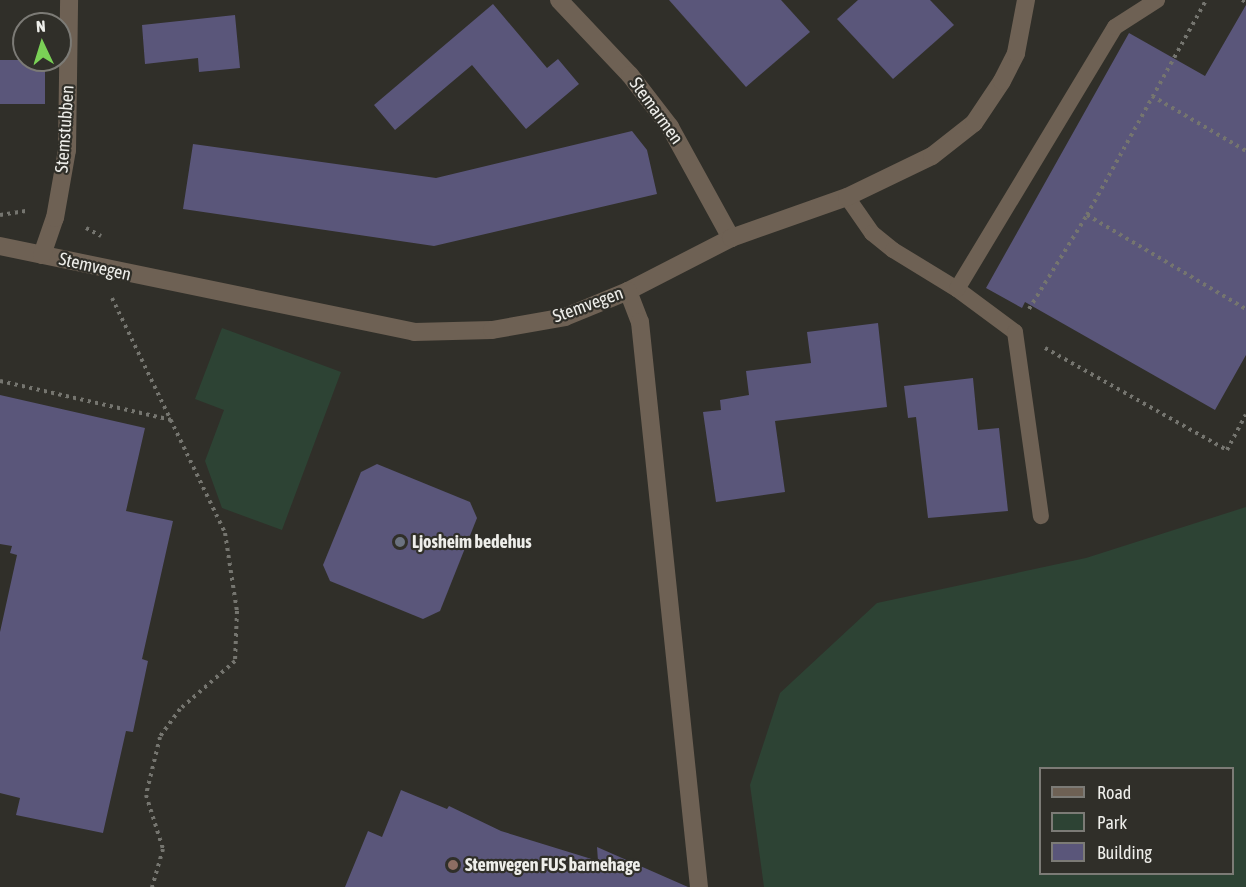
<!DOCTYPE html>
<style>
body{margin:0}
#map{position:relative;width:1246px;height:887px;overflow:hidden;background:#302f29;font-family:"Asap Condensed",sans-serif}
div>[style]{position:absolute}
.green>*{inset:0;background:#2d4334}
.building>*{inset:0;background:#5a567a;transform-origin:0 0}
.path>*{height:4px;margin-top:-2px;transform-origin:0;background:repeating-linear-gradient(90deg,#75756f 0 3px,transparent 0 7.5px)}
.lane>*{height:16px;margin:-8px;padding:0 8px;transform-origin:8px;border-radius:8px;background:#6e6154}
.street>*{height:18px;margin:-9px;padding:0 9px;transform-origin:9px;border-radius:9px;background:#6e6154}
.dots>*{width:16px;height:16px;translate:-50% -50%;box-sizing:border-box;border:3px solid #302f29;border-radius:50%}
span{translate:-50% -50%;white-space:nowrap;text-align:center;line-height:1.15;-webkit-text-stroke:4.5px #302f29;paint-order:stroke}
.street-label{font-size:18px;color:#eeeeea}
.poi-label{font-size:18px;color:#eeeeea;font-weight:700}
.left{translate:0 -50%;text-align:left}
.legend{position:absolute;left:1039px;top:767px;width:195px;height:108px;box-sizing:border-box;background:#302f29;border:2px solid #7c7b76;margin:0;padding:8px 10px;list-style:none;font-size:18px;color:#eeeeea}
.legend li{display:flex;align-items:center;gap:12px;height:30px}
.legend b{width:30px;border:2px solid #7c7b76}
.north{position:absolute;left:12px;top:12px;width:60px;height:60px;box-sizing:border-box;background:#302f29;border:2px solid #7c7b76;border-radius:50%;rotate:356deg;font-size:16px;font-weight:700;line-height:24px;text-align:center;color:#eeeeea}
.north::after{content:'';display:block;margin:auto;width:21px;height:27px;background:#7ad156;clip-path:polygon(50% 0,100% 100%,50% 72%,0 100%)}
</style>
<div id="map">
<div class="green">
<i style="clip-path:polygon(222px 328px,341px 372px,282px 530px,222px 508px,205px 461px,224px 410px,195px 399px)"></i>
<i style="clip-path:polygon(evenodd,1246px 507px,1246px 887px,764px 887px,750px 785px,780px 693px,877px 603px,1086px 558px,1246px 507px,1040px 768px,1232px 768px,1232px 874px,1040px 874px,1040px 768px)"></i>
</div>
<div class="building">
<i style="clip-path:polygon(669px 0,781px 0,810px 32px,746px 87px)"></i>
<i style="clip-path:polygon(858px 0,930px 0,954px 25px,893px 79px,837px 19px)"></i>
<i style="clip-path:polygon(493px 4px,547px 68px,558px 59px,579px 84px,526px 129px,472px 65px,395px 130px,374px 105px)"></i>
<i style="clip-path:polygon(1246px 5px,1246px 355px,1215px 410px,1025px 302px,1022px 308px,986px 288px,1129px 33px,1205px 76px)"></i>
<i style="clip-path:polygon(235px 15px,240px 68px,199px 72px,198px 58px,145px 64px,142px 25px)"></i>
<i style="left:0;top:60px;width:45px;height:44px"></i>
<i style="clip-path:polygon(632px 131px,647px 150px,657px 194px,434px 246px,183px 209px,193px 144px,436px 178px)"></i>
<i style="clip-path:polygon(878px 323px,887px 407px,775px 421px,785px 492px,716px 502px,703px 412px,721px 410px,720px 400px,749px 395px,746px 371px,811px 363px,807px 332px)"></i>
<i style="clip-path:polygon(973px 378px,978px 430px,999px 428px,1008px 511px,928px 518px,916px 417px,908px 418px,904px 386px)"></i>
<i style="clip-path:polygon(0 395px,145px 428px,126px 511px,173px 521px,142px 659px,148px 661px,133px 732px,126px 731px,103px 833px,16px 815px,20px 798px,0 793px,0 632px,17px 555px,10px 553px,12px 546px,0 544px)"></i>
<i style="clip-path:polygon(377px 464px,470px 502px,477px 518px,440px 611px,423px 619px,330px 581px,323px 565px,361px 472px)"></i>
<i style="clip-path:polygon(401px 790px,447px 809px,449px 806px,501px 831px,598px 861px,597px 847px,688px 887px,345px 887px,368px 831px,382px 837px)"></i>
</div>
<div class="path">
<i style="left:1242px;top:0;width:4px;rotate:27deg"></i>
<i style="left:1152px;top:96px;width:109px;rotate:30.3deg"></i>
<i style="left:0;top:215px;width:26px;rotate:-9deg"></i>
<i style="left:1087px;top:215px;width:185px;rotate:30.6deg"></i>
<i style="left:86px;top:228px;width:17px;rotate:28deg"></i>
<i style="left:112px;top:298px;width:261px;rotate:64.3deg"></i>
<i style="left:225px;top:533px;width:79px;rotate:81.3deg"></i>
<i style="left:237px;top:611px;width:50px;rotate:92.3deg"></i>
<i style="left:235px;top:661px;width:73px;rotate:138.9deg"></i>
<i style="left:180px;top:709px;width:34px;rotate:126deg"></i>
<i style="left:160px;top:737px;width:60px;rotate:103.6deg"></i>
<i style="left:146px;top:795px;width:57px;rotate:72.5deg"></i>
<i style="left:163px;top:849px;width:40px;rotate:106deg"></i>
<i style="left:1029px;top:309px;width:110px;rotate:-58.3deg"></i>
<i style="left:1087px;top:215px;width:246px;rotate:-61deg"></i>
<i style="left:1045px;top:348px;width:209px;rotate:29.3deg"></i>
<i style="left:1227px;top:450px;width:40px;rotate:-62deg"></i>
<i style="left:0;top:381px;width:176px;rotate:12.8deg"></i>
</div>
<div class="lane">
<i style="left:847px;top:197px;width:44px;rotate:55.2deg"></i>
<i style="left:872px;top:233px;width:27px;rotate:39deg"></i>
<i style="left:893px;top:250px;width:75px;rotate:31.4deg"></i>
<i style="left:957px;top:289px;width:72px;rotate:36.6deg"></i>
<i style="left:1015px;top:332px;width:186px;rotate:82deg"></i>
<i style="left:957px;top:289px;width:306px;rotate:-58.9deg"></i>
<i style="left:1115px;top:27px;width:50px;rotate:-32.7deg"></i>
</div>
<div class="street">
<i style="left:559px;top:0;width:103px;rotate:46.6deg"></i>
<i style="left:630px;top:75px;width:66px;rotate:52.4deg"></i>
<i style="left:670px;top:127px;width:127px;rotate:61.2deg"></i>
<i style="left:0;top:246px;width:423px;rotate:11.7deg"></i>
<i style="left:414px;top:332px;width:78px;rotate:-1.5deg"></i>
<i style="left:492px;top:330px;width:74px;rotate:-10.1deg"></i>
<i style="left:565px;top:317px;width:68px;rotate:-22.4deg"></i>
<i style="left:628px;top:291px;width:116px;rotate:-27.2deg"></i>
<i style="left:731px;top:238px;width:123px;rotate:-19.5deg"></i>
<i style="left:847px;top:197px;width:94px;rotate:-25.8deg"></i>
<i style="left:932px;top:156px;width:53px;rotate:-38.2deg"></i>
<i style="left:974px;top:123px;width:50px;rotate:-56.3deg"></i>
<i style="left:1002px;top:81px;width:31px;rotate:-63deg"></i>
<i style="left:1016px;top:53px;width:54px;rotate:-79.3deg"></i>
<i style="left:42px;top:255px;width:39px;rotate:-71deg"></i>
<i style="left:55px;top:218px;width:69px;rotate:-80deg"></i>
<i style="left:67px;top:150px;width:150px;rotate:-89.2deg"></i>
<i style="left:628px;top:291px;width:33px;rotate:69deg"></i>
<i style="left:640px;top:322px;width:568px;rotate:84.04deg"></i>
</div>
<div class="dots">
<i style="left:400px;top:542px;background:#6b7280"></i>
<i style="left:453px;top:865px;background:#8d6e63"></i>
</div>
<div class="street-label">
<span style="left:656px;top:111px;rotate:54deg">Stemarmen</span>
<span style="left:65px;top:129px;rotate:-86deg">Stemstubben</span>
<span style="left:95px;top:267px;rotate:13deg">Stemvegen</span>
<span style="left:588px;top:305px;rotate:-20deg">Stemvegen</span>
</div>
<div class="poi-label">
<span class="left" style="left:412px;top:542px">Ljosheim bedehus</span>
<span class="left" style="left:465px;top:865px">Stemvegen FUS barnehage</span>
</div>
<ul class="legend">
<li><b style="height:8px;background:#6e6154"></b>Road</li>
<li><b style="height:16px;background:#2d4334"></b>Park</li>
<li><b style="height:16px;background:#5a567a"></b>Building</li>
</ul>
<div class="north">N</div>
</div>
